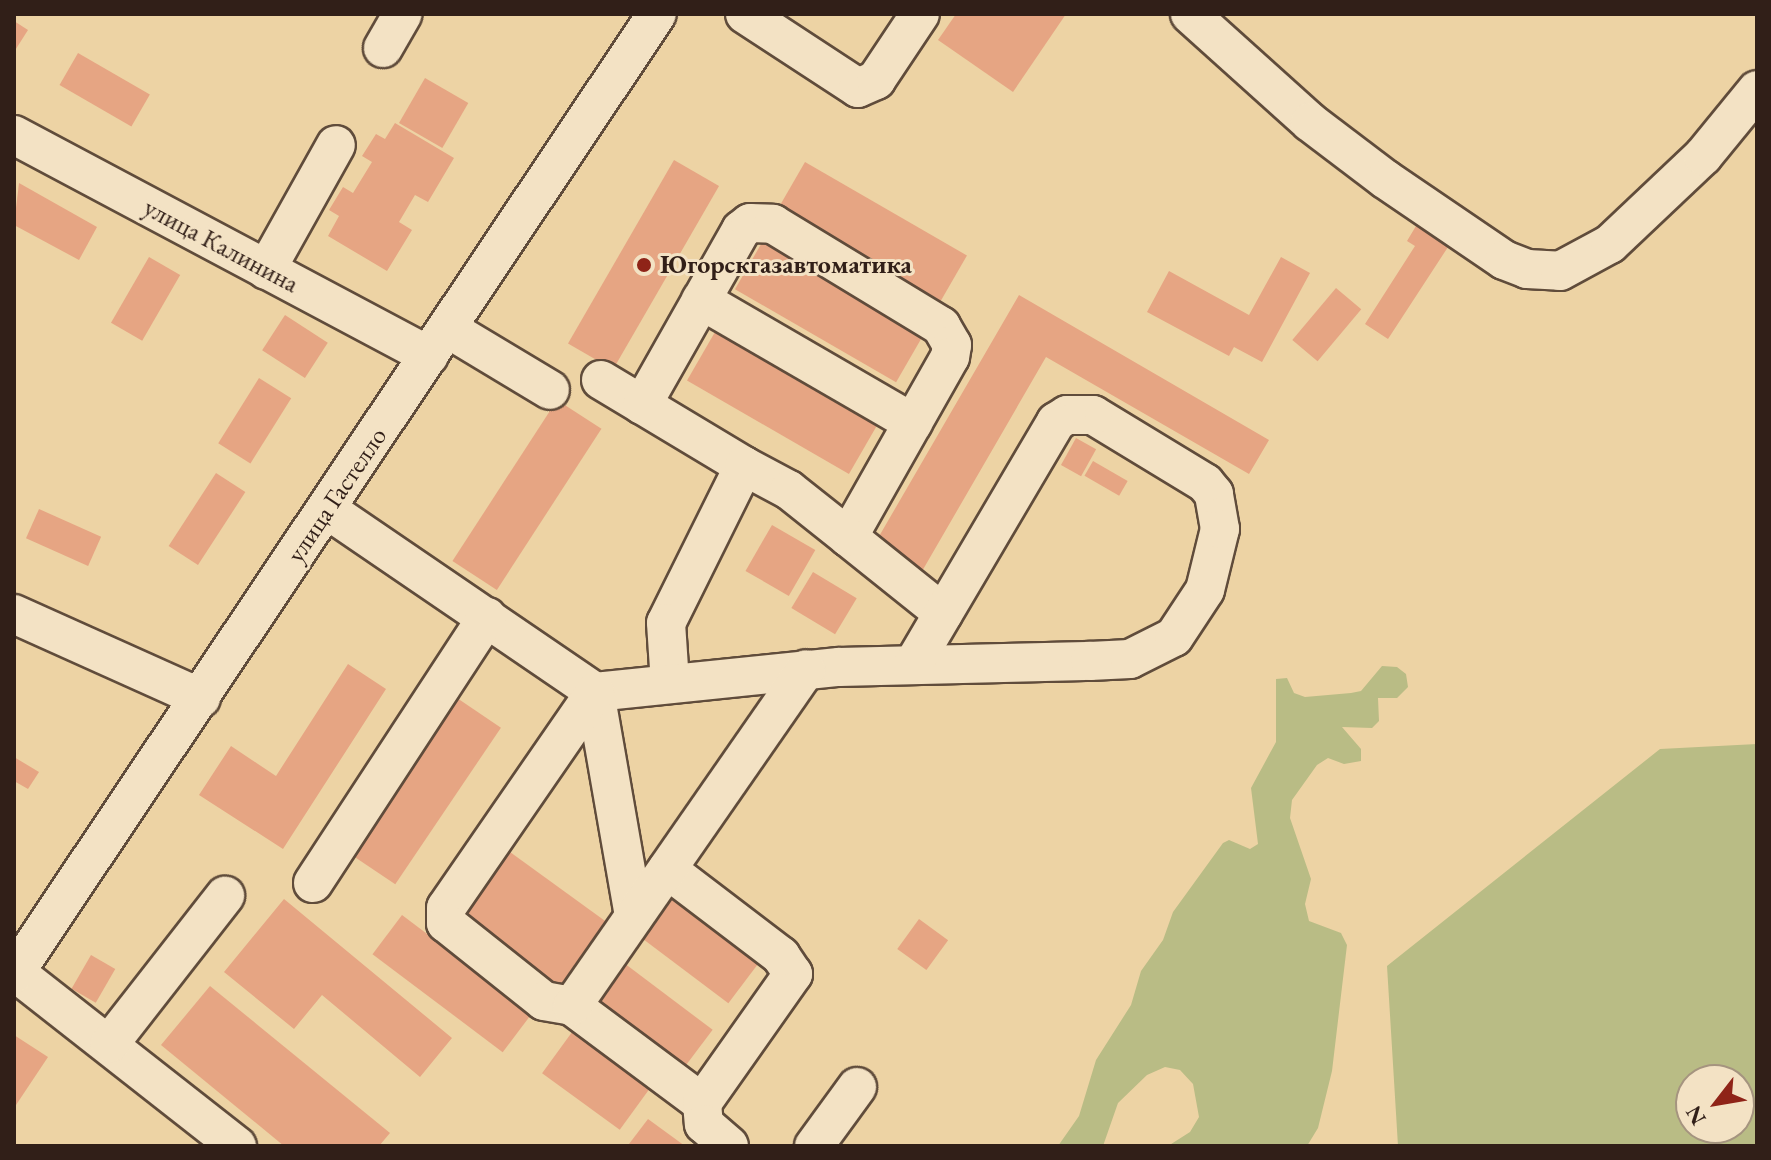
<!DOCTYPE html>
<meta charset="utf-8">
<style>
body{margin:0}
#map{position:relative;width:1771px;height:1160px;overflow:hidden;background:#edd3a4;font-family:"EB Garamond",serif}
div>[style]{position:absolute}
.green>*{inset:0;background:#b9bc85}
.building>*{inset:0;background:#e6a583;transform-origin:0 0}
.roads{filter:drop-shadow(2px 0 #604c3b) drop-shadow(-2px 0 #604c3b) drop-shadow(0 2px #604c3b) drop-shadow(0 -2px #604c3b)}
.minor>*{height:38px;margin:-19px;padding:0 19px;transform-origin:19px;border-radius:19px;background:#f3e2c4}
.dots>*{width:22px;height:22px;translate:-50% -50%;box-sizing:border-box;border:4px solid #f3e2c4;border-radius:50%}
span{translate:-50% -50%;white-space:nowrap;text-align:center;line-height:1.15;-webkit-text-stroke:6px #f3e2c4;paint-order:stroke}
.street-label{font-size:26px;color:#311f18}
.poi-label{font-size:26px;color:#311f18;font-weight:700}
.left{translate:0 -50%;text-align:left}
.frame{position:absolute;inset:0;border:16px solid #311f18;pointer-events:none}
.north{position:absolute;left:1675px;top:1064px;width:80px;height:80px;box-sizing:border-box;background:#f3e2c4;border:2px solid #a5947f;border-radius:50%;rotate:239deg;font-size:22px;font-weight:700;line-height:32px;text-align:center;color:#311f18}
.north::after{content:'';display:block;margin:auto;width:28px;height:36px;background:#8f2418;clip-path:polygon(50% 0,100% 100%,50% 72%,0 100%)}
</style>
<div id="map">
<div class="green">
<i style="clip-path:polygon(1382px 666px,1397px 667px,1406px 674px,1408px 687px,1397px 698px,1378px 698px,1379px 721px,1372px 728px,1342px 727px,1361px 749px,1361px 761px,1344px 764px,1328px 758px,1317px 765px,1292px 800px,1290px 818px,1311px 879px,1305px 904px,1309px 921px,1341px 933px,1347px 945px,1332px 1071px,1318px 1128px,1307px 1146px,1168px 1146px,1190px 1132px,1199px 1117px,1193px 1084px,1180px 1070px,1165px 1067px,1147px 1075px,1118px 1103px,1103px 1146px,1058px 1146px,1079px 1116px,1096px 1060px,1131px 1005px,1141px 971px,1163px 940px,1173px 912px,1223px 843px,1229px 840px,1250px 849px,1258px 844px,1251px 788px,1276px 742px,1276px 679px,1287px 678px,1294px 693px,1305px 697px,1351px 693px,1361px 691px)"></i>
<i style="clip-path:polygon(evenodd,1757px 744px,1757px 1146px,1398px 1146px,1387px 966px,1660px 749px,1757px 744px,1691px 1080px,1739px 1080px,1739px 1128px,1691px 1128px,1691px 1080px)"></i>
</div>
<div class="building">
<i style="clip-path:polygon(956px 14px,1066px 14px,1013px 92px,938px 40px)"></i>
<i style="clip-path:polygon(14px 21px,28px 30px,14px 52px)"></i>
<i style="left:78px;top:53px;width:83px;height:37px;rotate:30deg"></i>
<i style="left:425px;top:78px;width:50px;height:52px;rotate:30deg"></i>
<i style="clip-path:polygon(395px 123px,454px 158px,428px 202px,415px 195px,399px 222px,412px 230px,387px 271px,328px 236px,339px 216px,329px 210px,343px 187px,353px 193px,372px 162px,362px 156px,376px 134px,385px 139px)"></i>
<i style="left:674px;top:160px;width:52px;height:212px;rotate:30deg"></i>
<i style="left:805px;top:162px;width:187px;height:56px;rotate:30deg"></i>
<i style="clip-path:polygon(19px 183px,97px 227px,79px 260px,14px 225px)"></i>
<i style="clip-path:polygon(1416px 226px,1448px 247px,1388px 339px,1365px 324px,1415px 246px,1407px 241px)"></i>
<i style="left:764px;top:239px;width:186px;height:58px;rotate:30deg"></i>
<i style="left:149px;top:257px;width:36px;height:76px;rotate:30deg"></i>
<i style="clip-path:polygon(1281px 257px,1310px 273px,1262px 362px,1234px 347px,1229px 356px,1147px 312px,1169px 271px,1249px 315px)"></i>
<i style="left:1336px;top:288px;width:33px;height:68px;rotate:40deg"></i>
<i style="clip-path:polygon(1019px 295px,1269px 440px,1249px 474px,1046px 357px,921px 573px,874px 545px)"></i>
<i style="left:285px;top:315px;width:51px;height:42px;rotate:33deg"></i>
<i style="left:715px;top:332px;width:187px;height:56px;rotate:30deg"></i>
<i style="left:259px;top:378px;width:38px;height:77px;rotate:32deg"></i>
<i style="left:557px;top:400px;width:53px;height:192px;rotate:33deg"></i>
<i style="left:1076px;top:438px;width:23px;height:31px;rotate:29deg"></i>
<i style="left:1093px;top:461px;width:40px;height:17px;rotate:30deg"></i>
<i style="left:216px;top:473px;width:35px;height:87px;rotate:33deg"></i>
<i style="left:39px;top:509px;width:68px;height:32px;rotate:24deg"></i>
<i style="left:772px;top:525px;width:50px;height:53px;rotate:30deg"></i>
<i style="left:813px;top:572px;width:51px;height:42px;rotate:31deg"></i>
<i style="clip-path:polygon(348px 664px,386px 689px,283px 849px,199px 795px,231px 746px,276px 776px)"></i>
<i style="left:457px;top:698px;width:53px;height:189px;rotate:34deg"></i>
<i style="clip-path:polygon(14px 757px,39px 772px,28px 789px,14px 781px)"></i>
<i style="left:510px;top:852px;width:121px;height:83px;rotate:36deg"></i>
<i style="left:667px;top:892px;width:116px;height:52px;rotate:37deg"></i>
<i style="clip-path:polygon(284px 899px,452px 1038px,420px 1077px,322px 995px,294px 1029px,224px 972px)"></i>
<i style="left:402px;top:915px;width:163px;height:49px;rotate:37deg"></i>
<i style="left:919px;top:919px;width:36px;height:37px;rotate:36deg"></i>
<i style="left:91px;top:955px;width:28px;height:39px;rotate:30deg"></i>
<i style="left:620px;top:960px;width:116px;height:51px;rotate:37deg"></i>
<i style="clip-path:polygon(210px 986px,390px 1133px,379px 1146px,284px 1146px,161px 1045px)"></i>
<i style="left:575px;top:1028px;width:96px;height:56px;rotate:36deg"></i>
<i style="clip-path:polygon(14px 1035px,48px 1057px,14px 1108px)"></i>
<i style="clip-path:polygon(648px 1119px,685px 1146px,629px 1144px)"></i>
</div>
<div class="roads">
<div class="minor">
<i style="left:745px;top:14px;width:135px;rotate:33.2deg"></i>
<i style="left:858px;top:88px;width:20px;rotate:-24deg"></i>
<i style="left:876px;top:80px;width:79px;rotate:-56.3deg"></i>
<i style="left:1190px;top:14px;width:161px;rotate:42deg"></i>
<i style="left:1310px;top:122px;width:94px;rotate:37.2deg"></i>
<i style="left:1385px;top:179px;width:144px;rotate:34.2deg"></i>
<i style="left:1504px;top:260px;width:25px;rotate:21deg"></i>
<i style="left:1527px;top:269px;width:33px;rotate:3deg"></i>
<i style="left:1560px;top:271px;width:57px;rotate:-28.4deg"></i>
<i style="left:1610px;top:244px;width:128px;rotate:-43.4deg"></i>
<i style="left:1703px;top:156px;width:85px;rotate:-50.7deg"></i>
<i style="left:383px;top:48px;width:39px;rotate:-60deg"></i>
<i style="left:14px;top:135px;width:470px;rotate:28deg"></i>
<i style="left:266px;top:270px;width:143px;rotate:-60.8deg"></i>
<i style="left:701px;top:300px;width:245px;rotate:30.1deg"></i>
<i style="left:447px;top:328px;width:120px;rotate:31deg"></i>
<i style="left:601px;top:380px;width:167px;rotate:31deg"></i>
<i style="left:744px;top:466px;width:175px;rotate:116.4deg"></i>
<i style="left:666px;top:623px;width:61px;rotate:86.2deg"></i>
<i style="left:642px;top:405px;width:201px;rotate:-60.5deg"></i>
<i style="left:741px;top:230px;width:11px;rotate:-38deg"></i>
<i style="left:750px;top:223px;width:23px;rotate:2deg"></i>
<i style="left:773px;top:224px;width:197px;rotate:31.3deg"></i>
<i style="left:941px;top:326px;width:22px;rotate:60deg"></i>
<i style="left:952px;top:345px;width:12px;rotate:99deg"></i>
<i style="left:950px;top:357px;width:207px;rotate:119.5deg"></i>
<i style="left:848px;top:537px;width:122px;rotate:38.7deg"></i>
<i style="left:744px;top:466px;width:51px;rotate:28.1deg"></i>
<i style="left:789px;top:490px;width:75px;rotate:38.5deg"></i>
<i style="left:328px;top:510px;width:323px;rotate:34.3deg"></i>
<i style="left:595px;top:692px;width:245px;rotate:-5.9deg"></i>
<i style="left:839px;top:667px;width:251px;rotate:-1.4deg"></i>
<i style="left:1090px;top:661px;width:40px;rotate:-2.9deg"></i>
<i style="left:1130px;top:659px;width:49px;rotate:-26.6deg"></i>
<i style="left:1174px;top:637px;width:56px;rotate:-56.6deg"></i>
<i style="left:1205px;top:590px;width:63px;rotate:-76.2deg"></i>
<i style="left:1220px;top:529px;width:36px;rotate:-100deg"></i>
<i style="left:1214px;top:494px;width:14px;rotate:-129deg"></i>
<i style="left:1205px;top:483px;width:131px;rotate:-148.7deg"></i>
<i style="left:1093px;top:415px;width:26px;rotate:180deg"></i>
<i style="left:1067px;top:415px;width:13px;rotate:148deg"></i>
<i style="left:1056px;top:422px;width:282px;rotate:120.5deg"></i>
<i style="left:14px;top:614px;width:205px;rotate:24.2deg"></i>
<i style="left:313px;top:883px;width:318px;rotate:-56.8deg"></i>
<i style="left:634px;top:916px;width:227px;rotate:-99.9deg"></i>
<i style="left:595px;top:692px;width:262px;rotate:124.6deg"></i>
<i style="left:446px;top:908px;width:15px;rotate:90deg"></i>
<i style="left:446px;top:923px;width:125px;rotate:38.5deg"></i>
<i style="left:544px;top:1001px;width:28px;rotate:10deg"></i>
<i style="left:572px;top:1006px;width:162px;rotate:36.7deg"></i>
<i style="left:702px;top:1103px;width:158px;rotate:-54.8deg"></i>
<i style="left:793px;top:974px;width:22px;rotate:-124deg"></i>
<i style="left:781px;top:956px;width:143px;rotate:-142.7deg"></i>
<i style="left:15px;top:972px;width:282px;rotate:38.1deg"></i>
<i style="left:14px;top:974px;width:1155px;rotate:-56.19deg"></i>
<i style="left:572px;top:1006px;width:410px;rotate:-55.2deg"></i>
<i style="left:110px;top:1043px;width:187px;rotate:-52deg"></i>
<i style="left:702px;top:1103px;width:21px;rotate:85deg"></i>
<i style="left:704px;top:1124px;width:33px;rotate:41deg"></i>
<i style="left:814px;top:1146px;width:73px;rotate:-53.9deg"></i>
</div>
</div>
<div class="dots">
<i style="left:644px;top:265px;background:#8f2418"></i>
</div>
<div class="street-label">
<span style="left:221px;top:246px;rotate:28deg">улица Калинина</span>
<span style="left:337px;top:495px;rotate:-56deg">улица Гастелло</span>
</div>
<div class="poi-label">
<span class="left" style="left:660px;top:265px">Югорскгазавтоматика</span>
</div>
<div class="frame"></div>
<div class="north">N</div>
</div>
